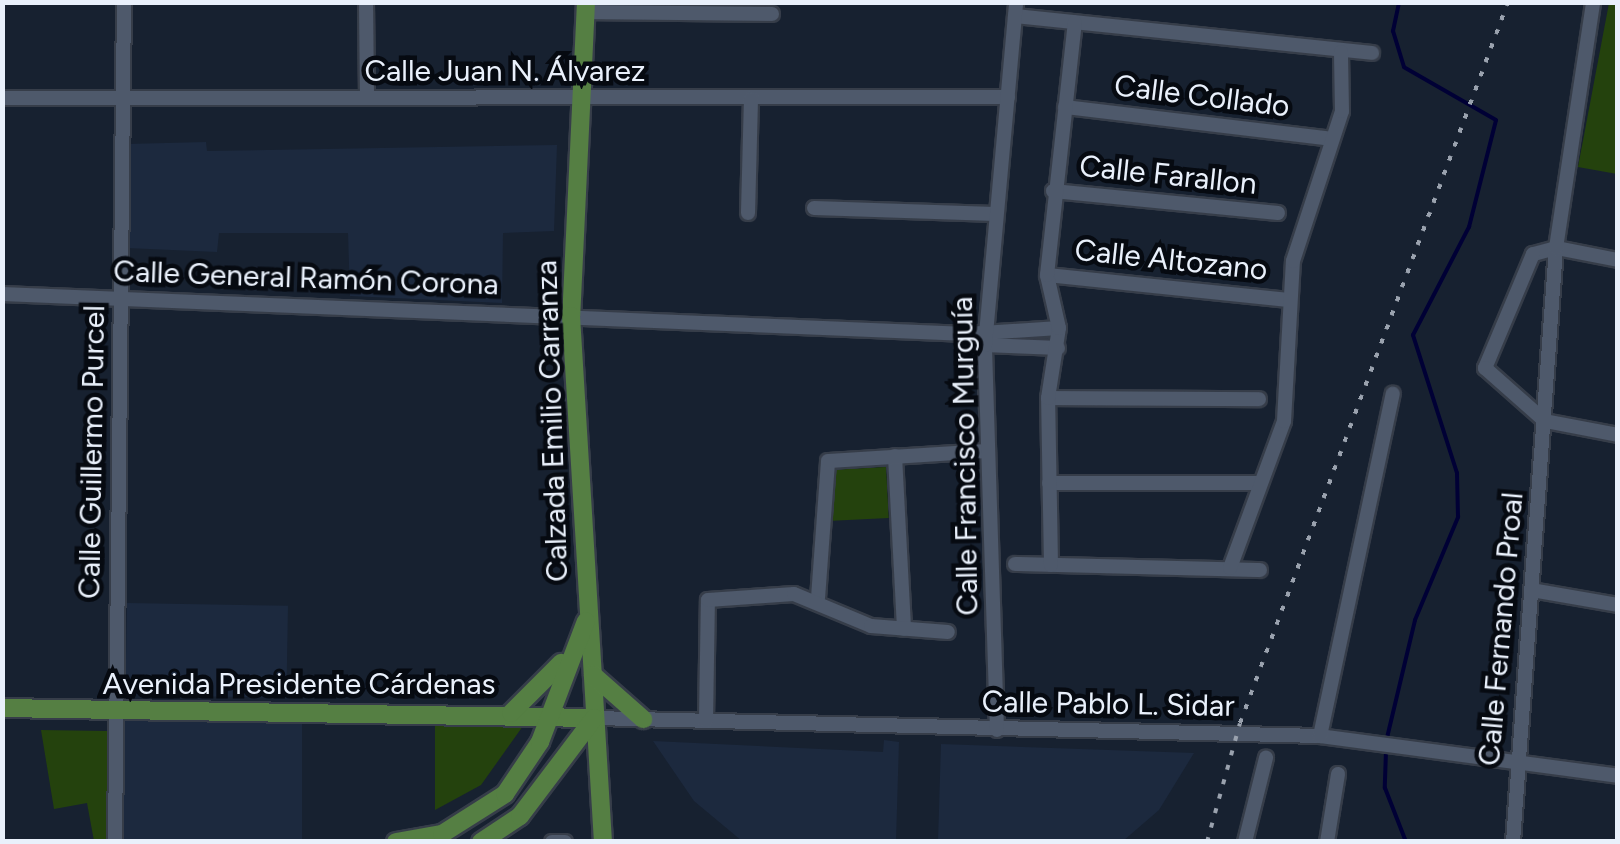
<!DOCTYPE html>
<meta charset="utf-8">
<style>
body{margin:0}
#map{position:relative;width:1620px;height:844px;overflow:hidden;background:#172130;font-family:Figtree,sans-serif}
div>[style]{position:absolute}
.built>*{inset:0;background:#1c293e;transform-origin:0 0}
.green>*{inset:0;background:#24420d;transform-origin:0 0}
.stream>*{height:4px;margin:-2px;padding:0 2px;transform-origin:2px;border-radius:2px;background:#000035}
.roads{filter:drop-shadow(2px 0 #363d49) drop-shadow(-2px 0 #363d49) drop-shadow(0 2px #363d49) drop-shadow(0 -2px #363d49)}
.minor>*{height:14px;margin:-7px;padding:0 7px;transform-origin:7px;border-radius:7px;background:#4e596b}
.major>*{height:18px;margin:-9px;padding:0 9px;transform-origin:9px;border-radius:9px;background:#557f43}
.rail>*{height:4px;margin-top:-2px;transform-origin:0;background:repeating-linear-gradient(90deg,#9aa2ae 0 5px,transparent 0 15px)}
span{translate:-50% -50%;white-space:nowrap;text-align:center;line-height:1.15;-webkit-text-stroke:9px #060a11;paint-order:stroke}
.street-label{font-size:30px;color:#e9f0fb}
.frame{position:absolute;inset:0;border:5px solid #e9f0fb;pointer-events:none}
</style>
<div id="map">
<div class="built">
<i style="clip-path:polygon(206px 142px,207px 151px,557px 145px,554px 231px,503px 233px,502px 303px,350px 296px,348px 233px,219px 233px,217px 252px,127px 248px,127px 144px)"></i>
<i style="left:127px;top:603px;width:161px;height:92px;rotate:1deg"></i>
<i style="left:124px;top:720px;width:178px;height:122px"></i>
<i style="clip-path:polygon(884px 740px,899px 742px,896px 841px,742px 841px,694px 801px,653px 741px,883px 752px)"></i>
<i style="clip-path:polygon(941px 744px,1194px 753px,1159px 810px,1123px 841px,938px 842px)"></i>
</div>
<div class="green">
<i style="clip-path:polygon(1609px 3px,1618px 3px,1617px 174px,1578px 167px)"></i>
<i style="left:886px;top:467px;width:51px;height:61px;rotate:87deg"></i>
<i style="clip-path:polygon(435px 726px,523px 726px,481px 785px,435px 810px)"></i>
<i style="clip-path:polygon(41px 730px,107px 731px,107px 841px,94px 841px,87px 803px,54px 809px)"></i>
</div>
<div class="stream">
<i style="left:1386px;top:742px;width:125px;rotate:-76.6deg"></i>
<i style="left:1415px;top:620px;width:112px;rotate:-67.3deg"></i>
<i style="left:1458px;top:517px;width:44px;rotate:-91.3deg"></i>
<i style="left:1457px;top:473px;width:145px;rotate:-107.7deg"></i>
<i style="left:1413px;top:335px;width:122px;rotate:-62.6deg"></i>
<i style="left:1469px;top:227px;width:110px;rotate:-75.8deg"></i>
<i style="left:1496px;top:120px;width:106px;rotate:-150.1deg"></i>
<i style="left:1404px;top:67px;width:38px;rotate:-107deg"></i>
<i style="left:1393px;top:31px;width:30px;rotate:-78deg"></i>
<i style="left:1386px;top:751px;width:37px;rotate:92deg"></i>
<i style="left:1385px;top:788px;width:58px;rotate:68.7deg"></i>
</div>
<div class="roads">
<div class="minor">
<i style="left:366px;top:2px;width:95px;rotate:89.4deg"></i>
<i style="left:586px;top:12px;width:186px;rotate:0.6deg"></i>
<i style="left:1015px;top:16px;width:359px;rotate:5.9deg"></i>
<i style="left:2px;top:98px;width:1006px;rotate:-0.06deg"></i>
<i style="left:1065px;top:107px;width:269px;rotate:6.8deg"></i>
<i style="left:1053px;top:191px;width:226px;rotate:5.6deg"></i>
<i style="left:814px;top:208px;width:181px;rotate:1.9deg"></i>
<i style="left:748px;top:213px;width:114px;rotate:-88.5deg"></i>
<i style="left:1618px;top:260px;width:63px;rotate:-169deg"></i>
<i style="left:1556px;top:248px;width:24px;rotate:165deg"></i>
<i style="left:1533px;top:254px;width:124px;rotate:112.8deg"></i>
<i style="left:1485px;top:368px;width:80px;rotate:41.5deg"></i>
<i style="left:1545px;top:421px;width:74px;rotate:10.9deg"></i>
<i style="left:1047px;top:275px;width:243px;rotate:5.9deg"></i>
<i style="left:2px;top:294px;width:966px;rotate:2.37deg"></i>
<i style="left:967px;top:334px;width:92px;rotate:-3.7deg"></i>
<i style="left:985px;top:345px;width:73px;rotate:2.4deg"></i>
<i style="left:1048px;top:398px;width:211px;rotate:0.3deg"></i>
<i style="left:895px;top:456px;width:173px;rotate:87deg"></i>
<i style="left:1049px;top:483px;width:208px"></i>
<i style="left:1015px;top:564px;width:245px;rotate:1.4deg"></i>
<i style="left:1051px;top:565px;width:167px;rotate:-91deg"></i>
<i style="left:1048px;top:398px;width:71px;rotate:-81.1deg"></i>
<i style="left:1059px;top:328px;width:54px;rotate:-102.8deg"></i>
<i style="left:1047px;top:275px;width:254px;rotate:-83.7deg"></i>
<i style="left:1230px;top:568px;width:157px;rotate:-69.8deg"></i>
<i style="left:1284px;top:421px;width:160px;rotate:-86.8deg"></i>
<i style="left:1293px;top:261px;width:158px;rotate:-71.9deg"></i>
<i style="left:1342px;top:111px;width:59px;rotate:-91deg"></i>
<i style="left:1532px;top:590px;width:87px;rotate:9.9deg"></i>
<i style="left:818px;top:598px;width:137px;rotate:-85.8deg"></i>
<i style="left:828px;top:461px;width:160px;rotate:-3.6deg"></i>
<i style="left:594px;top:718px;width:726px;rotate:1.42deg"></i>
<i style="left:1320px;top:736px;width:301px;rotate:7.6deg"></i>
<i style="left:706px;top:721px;width:121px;rotate:-89.1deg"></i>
<i style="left:708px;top:600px;width:86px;rotate:-4deg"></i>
<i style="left:794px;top:594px;width:83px;rotate:22.6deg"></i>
<i style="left:871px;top:626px;width:77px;rotate:4.5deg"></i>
<i style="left:997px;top:730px;width:385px;rotate:-91.8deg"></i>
<i style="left:985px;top:345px;width:344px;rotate:-84.8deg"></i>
<i style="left:1320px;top:736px;width:350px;rotate:-78deg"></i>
<i style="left:115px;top:842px;width:840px;rotate:-89.39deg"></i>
<i style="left:552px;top:842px;width:13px"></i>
<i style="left:1245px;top:842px;width:87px;rotate:-76deg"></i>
<i style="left:1327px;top:842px;width:69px;rotate:-80.8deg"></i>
<i style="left:1513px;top:842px;width:596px;rotate:-85.86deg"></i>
<i style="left:1556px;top:248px;width:249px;rotate:-81.4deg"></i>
</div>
<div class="major">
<i style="left:586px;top:2px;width:314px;rotate:92.7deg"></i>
<i style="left:571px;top:316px;width:527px;rotate:86.52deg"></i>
<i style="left:593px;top:675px;width:67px;rotate:41.3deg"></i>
<i style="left:2px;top:708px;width:592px;rotate:0.97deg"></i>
<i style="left:511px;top:713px;width:71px;rotate:-45deg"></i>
<i style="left:396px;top:842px;width:47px;rotate:-9.9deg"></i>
<i style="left:442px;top:834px;width:75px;rotate:-32.4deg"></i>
<i style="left:505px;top:794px;width:63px;rotate:-56.1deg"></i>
<i style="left:540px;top:742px;width:129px;rotate:-69.2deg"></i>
<i style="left:481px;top:842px;width:47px;rotate:-33.7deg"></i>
<i style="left:520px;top:816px;width:123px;rotate:-52.9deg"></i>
</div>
</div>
<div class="rail">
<i style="left:1207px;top:842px;width:123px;rotate:-74.5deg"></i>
<i style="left:1240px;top:723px;width:769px;rotate:-69.61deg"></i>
</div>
<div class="street-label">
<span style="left:505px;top:71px">Calle Juan N. Álvarez</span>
<span style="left:1202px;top:96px;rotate:7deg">Calle Collado</span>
<span style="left:1168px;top:175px;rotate:6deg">Calle Farallon</span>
<span style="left:1171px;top:260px;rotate:6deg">Calle Altozano</span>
<span style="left:306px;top:278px;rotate:2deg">Calle General Ramón Corona</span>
<span style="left:552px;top:421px;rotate:-92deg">Calzada Emilio Carranza</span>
<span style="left:92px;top:452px;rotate:-89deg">Calle Guillermo Purcel</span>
<span style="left:965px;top:456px;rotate:-91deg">Calle Francisco Murguía</span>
<span style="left:1501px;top:629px;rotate:-85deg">Calle Fernando Proal</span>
<span style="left:299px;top:684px">Avenida Presidente Cárdenas</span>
<span style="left:1108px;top:704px;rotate:1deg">Calle Pablo L. Sidar</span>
</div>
<div class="frame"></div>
</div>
